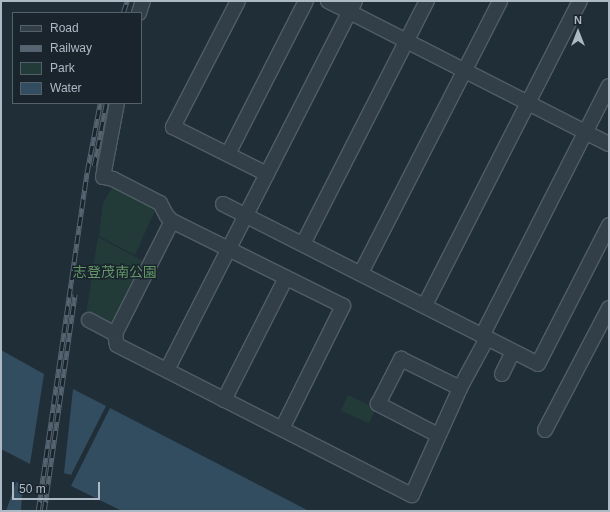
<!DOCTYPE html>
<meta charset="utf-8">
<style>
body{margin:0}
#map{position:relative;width:610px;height:512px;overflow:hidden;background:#202e38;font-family:Arial,"Noto Sans JP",sans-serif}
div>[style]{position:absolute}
.green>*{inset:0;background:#223b39;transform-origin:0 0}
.water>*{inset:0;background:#324d60}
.roads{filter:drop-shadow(1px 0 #515d66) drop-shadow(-1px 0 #515d66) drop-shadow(0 1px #515d66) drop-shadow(0 -1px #515d66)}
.minor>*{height:14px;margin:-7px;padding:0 7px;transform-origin:7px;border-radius:7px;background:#333f48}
.rail>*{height:4.5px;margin-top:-2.25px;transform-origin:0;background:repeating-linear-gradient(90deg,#19242d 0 9px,#556470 0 18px);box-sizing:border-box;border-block:1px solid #556470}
span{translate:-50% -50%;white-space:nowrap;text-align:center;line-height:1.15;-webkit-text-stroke:3px #19242d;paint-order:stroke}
.park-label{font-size:14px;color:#649667}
.frame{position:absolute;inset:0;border:2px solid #adbac5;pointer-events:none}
.legend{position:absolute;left:12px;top:12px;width:130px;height:92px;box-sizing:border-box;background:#19242d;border:1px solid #54606a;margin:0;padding:5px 7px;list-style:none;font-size:12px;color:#adbac5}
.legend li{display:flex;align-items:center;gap:8px;height:20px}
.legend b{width:20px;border:1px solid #54606a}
.north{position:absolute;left:558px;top:12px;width:40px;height:40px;-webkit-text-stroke:3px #19242d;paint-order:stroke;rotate:0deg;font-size:11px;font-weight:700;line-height:16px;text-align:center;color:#adbac5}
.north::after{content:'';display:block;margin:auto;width:14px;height:18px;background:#adbac5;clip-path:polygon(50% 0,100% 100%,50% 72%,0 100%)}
.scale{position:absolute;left:12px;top:482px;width:88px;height:18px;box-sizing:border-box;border:2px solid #adbac5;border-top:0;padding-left:5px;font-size:12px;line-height:14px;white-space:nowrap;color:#adbac5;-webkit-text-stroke:3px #19242d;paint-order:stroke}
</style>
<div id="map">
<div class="green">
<i style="clip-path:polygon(116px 186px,156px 208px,135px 255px,99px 236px,103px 203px,112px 188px,114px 189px)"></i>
<i style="clip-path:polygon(98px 237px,145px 262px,111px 328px,86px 315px)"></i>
<i style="left:348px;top:395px;width:31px;height:17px;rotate:25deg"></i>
</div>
<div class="water">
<i style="clip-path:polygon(1px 350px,44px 374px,30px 464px,1px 449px)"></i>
<i style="clip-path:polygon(73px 389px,106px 406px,71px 475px,64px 473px)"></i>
<i style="clip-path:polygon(110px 408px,309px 511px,122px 511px,71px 486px)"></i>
<i style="clip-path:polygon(16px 482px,28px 484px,22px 496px,21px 511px,6px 511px)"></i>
</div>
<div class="roads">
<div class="minor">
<i style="left:238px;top:1px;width:142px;rotate:117.3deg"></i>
<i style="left:173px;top:127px;width:105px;rotate:26.6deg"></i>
<i style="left:328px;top:1px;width:315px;rotate:27deg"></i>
<i style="left:139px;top:13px;width:13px;rotate:-72deg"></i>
<i style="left:228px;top:154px;width:172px;rotate:-63deg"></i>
<i style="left:103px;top:177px;width:10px;rotate:11deg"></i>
<i style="left:113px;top:179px;width:53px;rotate:27.1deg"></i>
<i style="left:160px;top:203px;width:15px;rotate:62deg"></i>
<i style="left:167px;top:216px;width:7px;rotate:45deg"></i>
<i style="left:172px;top:221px;width:191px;rotate:26.4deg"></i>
<i style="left:343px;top:306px;width:137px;rotate:116.4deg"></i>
<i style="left:103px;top:177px;width:75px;rotate:-79.3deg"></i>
<i style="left:223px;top:204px;width:353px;rotate:26.9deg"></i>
<i style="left:538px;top:364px;width:156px;rotate:-62.9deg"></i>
<i style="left:172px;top:221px;width:127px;rotate:116.8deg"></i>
<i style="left:115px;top:334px;width:11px;rotate:80deg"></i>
<i style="left:117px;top:345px;width:331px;rotate:27deg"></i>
<i style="left:412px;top:495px;width:117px;rotate:-65.8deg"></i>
<i style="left:460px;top:388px;width:57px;rotate:-61.6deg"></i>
<i style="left:303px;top:244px;width:273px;rotate:-63deg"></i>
<i style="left:361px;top:273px;width:305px;rotate:-62.9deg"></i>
<i style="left:425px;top:305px;width:341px;rotate:-63deg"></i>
<i style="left:89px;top:320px;width:30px;rotate:28deg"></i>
<i style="left:483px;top:334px;width:278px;rotate:-63.1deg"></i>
<i style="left:167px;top:370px;width:414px;rotate:-63deg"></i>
<i style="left:502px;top:374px;width:25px;rotate:-64deg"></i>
<i style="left:224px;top:400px;width:137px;rotate:-63.1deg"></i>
<i style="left:545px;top:430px;width:138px;rotate:-62.3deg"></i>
<i style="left:438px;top:435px;width:68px;rotate:-152.7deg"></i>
<i style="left:378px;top:404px;width:51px;rotate:-62.9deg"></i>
<i style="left:401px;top:359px;width:66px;rotate:26.2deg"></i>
</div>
</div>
<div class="rail">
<i style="left:123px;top:13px;width:13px;rotate:-72deg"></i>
<i style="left:94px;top:166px;width:64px;rotate:-79.2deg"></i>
<i style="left:38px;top:511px;width:343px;rotate:-81.8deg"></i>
<i style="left:87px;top:172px;width:70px;rotate:-79.3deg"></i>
<i style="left:44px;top:511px;width:219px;rotate:-81.9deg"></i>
</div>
<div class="park-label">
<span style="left:115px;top:272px">志登茂南公園</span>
</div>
<div class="frame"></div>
<ul class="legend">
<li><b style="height:5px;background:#333f48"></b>Road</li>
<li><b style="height:5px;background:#556470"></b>Railway</li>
<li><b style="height:11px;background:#223b39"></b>Park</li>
<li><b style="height:11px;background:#324d60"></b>Water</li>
</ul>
<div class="north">N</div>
<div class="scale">50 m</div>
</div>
